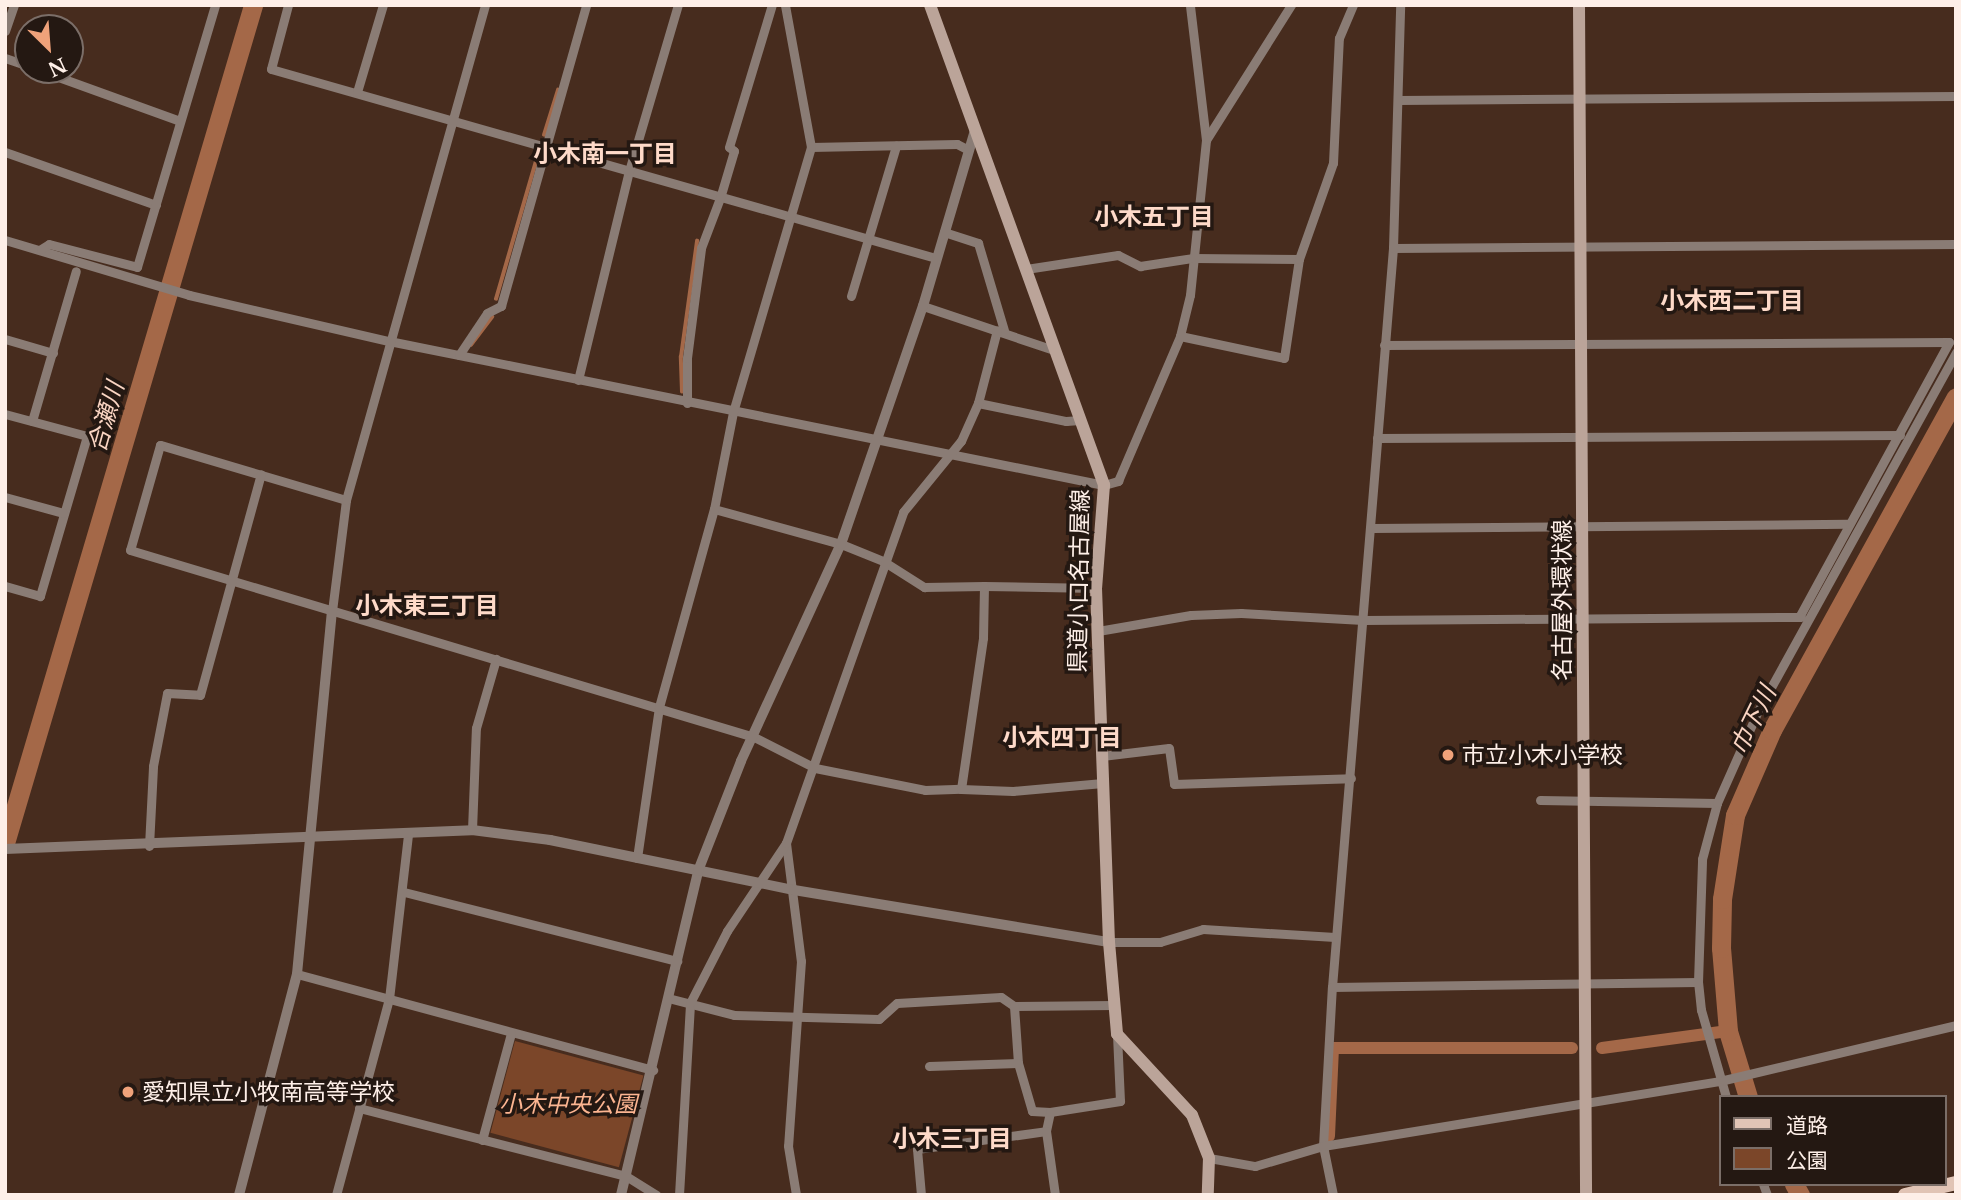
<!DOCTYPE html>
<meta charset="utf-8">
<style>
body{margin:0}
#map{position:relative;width:1961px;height:1200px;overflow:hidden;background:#472c1e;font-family:"Libre Baskerville","Noto Sans JP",serif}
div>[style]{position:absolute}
.green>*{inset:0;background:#7b4629;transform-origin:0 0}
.stream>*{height:3.5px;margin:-1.75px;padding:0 1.75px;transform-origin:1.75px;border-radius:1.75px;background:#a46848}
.canal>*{height:12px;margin:-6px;padding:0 6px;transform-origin:6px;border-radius:6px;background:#a46848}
.river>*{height:19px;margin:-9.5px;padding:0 9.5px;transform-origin:9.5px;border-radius:9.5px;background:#a46848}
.minor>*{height:9px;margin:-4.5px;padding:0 4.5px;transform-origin:4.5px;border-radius:4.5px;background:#8a7c75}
.tertiary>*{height:10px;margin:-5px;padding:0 5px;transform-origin:5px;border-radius:5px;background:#8a7c75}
.secondary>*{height:12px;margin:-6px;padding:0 6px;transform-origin:6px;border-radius:6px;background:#bba499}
.primary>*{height:14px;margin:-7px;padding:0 7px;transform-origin:7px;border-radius:7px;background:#e1c4b5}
.dots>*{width:19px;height:19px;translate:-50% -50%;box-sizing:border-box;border:4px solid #241812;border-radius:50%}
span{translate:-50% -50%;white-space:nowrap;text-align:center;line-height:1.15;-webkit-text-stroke:7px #241812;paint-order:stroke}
.street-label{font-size:23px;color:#feefe8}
.poi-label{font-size:23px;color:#feefe8}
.left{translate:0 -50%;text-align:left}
.park-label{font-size:23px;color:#fcb591;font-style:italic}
.neighbourhood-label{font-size:24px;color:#fedac9;font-weight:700}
.water-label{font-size:24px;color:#fad5c3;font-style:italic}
.frame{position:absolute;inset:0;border:7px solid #feefe8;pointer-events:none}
.legend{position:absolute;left:1719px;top:1095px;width:228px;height:91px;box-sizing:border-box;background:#241812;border:2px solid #7b6e68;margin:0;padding:9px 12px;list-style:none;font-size:21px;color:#feefe8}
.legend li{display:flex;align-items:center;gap:14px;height:35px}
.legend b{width:35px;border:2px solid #7b6e68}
.north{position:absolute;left:14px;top:14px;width:70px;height:70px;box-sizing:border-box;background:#241812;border:2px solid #7b6e68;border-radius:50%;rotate:155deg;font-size:19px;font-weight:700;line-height:28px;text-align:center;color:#feefe8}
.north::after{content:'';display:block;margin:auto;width:24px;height:32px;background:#f0a27a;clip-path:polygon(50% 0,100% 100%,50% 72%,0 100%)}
</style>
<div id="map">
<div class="green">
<i style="left:515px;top:1041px;width:133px;height:95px;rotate:15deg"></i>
</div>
<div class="stream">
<i style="left:544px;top:135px;width:47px;rotate:-72.7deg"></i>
<i style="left:496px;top:299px;width:151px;rotate:-73.8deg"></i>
<i style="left:471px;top:345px;width:35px;rotate:-53deg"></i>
<i style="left:682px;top:392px;width:35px;rotate:-92deg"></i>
<i style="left:681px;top:357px;width:117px;rotate:-82.1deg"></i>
</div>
<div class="canal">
<i style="left:1602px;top:1048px;width:127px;rotate:-7.7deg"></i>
<i style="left:1329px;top:1136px;width:88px;rotate:-87.4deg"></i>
<i style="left:1333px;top:1048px;width:239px"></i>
</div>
<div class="river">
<i style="left:5px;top:843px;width:874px;rotate:-73.51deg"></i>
<i style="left:1748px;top:1097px;width:69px;rotate:-106.9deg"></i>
<i style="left:1728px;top:1031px;width:83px;rotate:-94.8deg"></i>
<i style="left:1721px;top:948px;width:49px;rotate:-88.8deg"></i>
<i style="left:1722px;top:899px;width:85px;rotate:-81.2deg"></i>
<i style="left:1735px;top:815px;width:93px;rotate:-66.5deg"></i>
<i style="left:1772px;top:730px;width:380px;rotate:-61.1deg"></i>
<i style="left:1794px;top:1184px;width:13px;rotate:61deg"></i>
</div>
<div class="minor">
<i style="left:288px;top:5px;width:66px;rotate:104.9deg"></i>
<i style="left:271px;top:69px;width:691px;rotate:15.87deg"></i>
<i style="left:5px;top:31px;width:28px;rotate:-71deg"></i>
<i style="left:5px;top:58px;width:24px;rotate:19deg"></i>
<i style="left:39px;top:70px;width:150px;rotate:19.9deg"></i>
<i style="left:357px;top:92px;width:91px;rotate:-73.4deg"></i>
<i style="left:1398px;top:100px;width:558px;rotate:-0.41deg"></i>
<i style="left:1206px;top:140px;width:160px;rotate:-57.8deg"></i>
<i style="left:811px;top:147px;width:146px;rotate:-1.2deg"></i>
<i style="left:957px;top:144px;width:13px;rotate:27deg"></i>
<i style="left:5px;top:152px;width:160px;rotate:19.3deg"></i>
<i style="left:944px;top:232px;width:36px;rotate:18deg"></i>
<i style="left:978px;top:243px;width:91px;rotate:73.4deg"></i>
<i style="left:5px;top:240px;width:192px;rotate:16.6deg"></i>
<i style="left:189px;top:295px;width:205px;rotate:13deg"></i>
<i style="left:389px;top:341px;width:729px;rotate:11.39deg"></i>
<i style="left:1104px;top:485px;width:15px;rotate:-16deg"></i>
<i style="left:1118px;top:481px;width:158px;rotate:-66.8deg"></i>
<i style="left:1180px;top:336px;width:42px;rotate:-76.3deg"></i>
<i style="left:1190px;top:295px;width:156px;rotate:-84.1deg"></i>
<i style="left:1206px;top:140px;width:136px;rotate:-96.8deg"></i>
<i style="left:1393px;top:248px;width:563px;rotate:-0.41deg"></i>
<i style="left:41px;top:249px;width:9px;rotate:-32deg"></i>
<i style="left:49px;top:244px;width:91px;rotate:14.6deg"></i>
<i style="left:137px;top:267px;width:273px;rotate:-73.4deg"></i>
<i style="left:1026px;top:269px;width:93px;rotate:-8.7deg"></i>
<i style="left:1118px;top:255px;width:25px;rotate:27deg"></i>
<i style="left:1140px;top:266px;width:54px;rotate:-8.6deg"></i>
<i style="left:1193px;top:258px;width:106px;rotate:0.5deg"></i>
<i style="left:851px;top:296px;width:157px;rotate:-73.3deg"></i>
<i style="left:923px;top:306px;width:138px;rotate:18.6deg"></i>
<i style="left:1180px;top:336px;width:106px;rotate:11.9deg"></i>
<i style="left:1284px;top:358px;width:100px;rotate:-81.4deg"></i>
<i style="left:1299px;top:259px;width:102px;rotate:-70.5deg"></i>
<i style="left:1333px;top:163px;width:125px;rotate:-87.3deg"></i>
<i style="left:1339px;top:38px;width:36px;rotate:-67deg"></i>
<i style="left:5px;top:339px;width:50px;rotate:16.3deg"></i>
<i style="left:1384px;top:345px;width:565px;rotate:-0.3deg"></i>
<i style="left:1949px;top:342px;width:313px;rotate:118.6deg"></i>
<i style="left:459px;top:355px;width:50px;rotate:-56.3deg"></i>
<i style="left:487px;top:313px;width:16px;rotate:-27deg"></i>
<i style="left:501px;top:306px;width:313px;rotate:-74.2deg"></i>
<i style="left:578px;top:380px;width:215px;rotate:-76.3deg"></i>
<i style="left:629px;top:171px;width:173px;rotate:-73.6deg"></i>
<i style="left:687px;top:403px;width:45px;rotate:-90deg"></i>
<i style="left:687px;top:358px;width:111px;rotate:-82.7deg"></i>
<i style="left:701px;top:248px;width:53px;rotate:-69.2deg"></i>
<i style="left:720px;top:198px;width:49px;rotate:-73.4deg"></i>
<i style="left:734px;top:151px;width:6px;rotate:-141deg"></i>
<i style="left:729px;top:147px;width:148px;rotate:-73.2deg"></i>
<i style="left:978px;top:403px;width:90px;rotate:11.6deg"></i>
<i style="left:1066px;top:421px;width:14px;rotate:-4deg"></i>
<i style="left:5px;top:414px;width:85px;rotate:15deg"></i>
<i style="left:87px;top:436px;width:167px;rotate:106.4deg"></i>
<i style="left:40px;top:596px;width:36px;rotate:-164deg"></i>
<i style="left:32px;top:421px;width:156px;rotate:-73.7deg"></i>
<i style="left:1377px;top:438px;width:523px;rotate:-0.33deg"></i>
<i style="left:5px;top:497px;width:60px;rotate:15.4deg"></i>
<i style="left:346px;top:500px;width:194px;rotate:-163.5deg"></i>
<i style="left:160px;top:445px;width:109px;rotate:105.9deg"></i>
<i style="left:130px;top:550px;width:651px;rotate:16.68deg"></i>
<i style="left:754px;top:737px;width:68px;rotate:26.9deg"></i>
<i style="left:815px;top:768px;width:112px;rotate:11.3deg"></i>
<i style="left:925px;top:790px;width:36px;rotate:-2deg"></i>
<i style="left:961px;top:789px;width:153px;rotate:-81.7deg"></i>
<i style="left:983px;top:638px;width:52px;rotate:-88.9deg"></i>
<i style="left:984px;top:586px;width:112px;rotate:1deg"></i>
<i style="left:714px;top:509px;width:132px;rotate:15.4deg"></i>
<i style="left:841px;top:544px;width:45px;rotate:22deg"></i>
<i style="left:883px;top:561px;width:49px;rotate:32.4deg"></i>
<i style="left:924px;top:587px;width:60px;rotate:-1deg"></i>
<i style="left:1372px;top:528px;width:475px;rotate:-0.5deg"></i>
<i style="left:332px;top:611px;width:112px;rotate:-82.8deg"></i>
<i style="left:346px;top:500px;width:514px;rotate:-74.31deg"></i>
<i style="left:1098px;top:631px;width:94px;rotate:-9.8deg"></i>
<i style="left:1191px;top:615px;width:50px;rotate:-2.3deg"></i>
<i style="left:1241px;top:613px;width:122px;rotate:3.3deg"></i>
<i style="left:1363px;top:620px;width:438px;rotate:-0.4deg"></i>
<i style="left:1102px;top:756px;width:67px;rotate:-6.8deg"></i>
<i style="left:1169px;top:748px;width:36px;rotate:82deg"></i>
<i style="left:1174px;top:784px;width:177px;rotate:-1.9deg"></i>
<i style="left:961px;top:789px;width:52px;rotate:2.2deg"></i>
<i style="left:1013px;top:791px;width:90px;rotate:-5.1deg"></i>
<i style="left:1540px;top:800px;width:177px;rotate:1deg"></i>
<i style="left:472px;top:830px;width:102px;rotate:-87.8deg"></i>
<i style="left:476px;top:728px;width:72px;rotate:-73.8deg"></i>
<i style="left:786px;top:843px;width:119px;rotate:82.8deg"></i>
<i style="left:801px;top:961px;width:185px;rotate:94deg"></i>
<i style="left:788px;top:1146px;width:50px;rotate:80.7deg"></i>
<i style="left:149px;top:846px;width:80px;rotate:-87.1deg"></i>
<i style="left:153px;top:766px;width:74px;rotate:-79.1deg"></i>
<i style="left:167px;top:693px;width:33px;rotate:3deg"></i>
<i style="left:200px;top:695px;width:229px;rotate:-74.6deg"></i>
<i style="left:637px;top:858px;width:153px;rotate:-81.7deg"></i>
<i style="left:659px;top:707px;width:205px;rotate:-74.5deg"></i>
<i style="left:714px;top:509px;width:99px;rotate:-78.9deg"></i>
<i style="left:733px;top:412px;width:276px;rotate:-73.6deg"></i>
<i style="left:811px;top:147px;width:144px;rotate:-100.4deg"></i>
<i style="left:404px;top:892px;width:282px;rotate:14.2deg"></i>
<i style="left:1109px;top:942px;width:51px"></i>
<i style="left:1160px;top:942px;width:45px;rotate:-16.8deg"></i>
<i style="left:1203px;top:929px;width:132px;rotate:3.5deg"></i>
<i style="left:297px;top:974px;width:369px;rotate:15.1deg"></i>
<i style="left:1332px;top:987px;width:742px;rotate:-85.28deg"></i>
<i style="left:1393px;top:248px;width:243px;rotate:-88.3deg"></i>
<i style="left:668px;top:998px;width:68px;rotate:14.4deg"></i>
<i style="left:734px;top:1015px;width:145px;rotate:1.6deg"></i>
<i style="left:879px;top:1019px;width:24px;rotate:-42deg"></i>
<i style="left:897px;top:1003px;width:104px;rotate:-3.3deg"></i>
<i style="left:1001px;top:997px;width:16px;rotate:35deg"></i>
<i style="left:1014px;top:1006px;width:100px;rotate:-0.6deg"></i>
<i style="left:1014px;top:1006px;width:57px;rotate:86deg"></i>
<i style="left:1018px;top:1063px;width:50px;rotate:73.7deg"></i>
<i style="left:1032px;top:1111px;width:18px;rotate:3deg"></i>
<i style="left:1050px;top:1112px;width:19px;rotate:102deg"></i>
<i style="left:929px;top:1066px;width:89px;rotate:-1.9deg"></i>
<i style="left:1726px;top:1097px;width:91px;rotate:-106deg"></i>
<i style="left:1701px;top:1010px;width:28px;rotate:-96deg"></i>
<i style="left:1698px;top:982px;width:123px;rotate:-88.1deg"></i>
<i style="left:1702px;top:859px;width:58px;rotate:-75deg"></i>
<i style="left:1717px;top:803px;width:101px;rotate:-66deg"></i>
<i style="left:1758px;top:711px;width:410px;rotate:-61.1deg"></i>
<i style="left:359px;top:1108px;width:276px;rotate:14.3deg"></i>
<i style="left:626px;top:1176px;width:36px;rotate:32deg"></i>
<i style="left:1050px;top:1112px;width:71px;rotate:-8.9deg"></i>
<i style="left:1120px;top:1101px;width:67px;rotate:-92.6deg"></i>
<i style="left:482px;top:1140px;width:111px;rotate:-74.8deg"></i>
<i style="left:1209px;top:1158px;width:47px;rotate:9.9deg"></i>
<i style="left:1255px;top:1166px;width:71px;rotate:-16.4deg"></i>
<i style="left:1323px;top:1146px;width:159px;rotate:-86.8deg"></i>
<i style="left:1332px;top:987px;width:366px;rotate:-0.8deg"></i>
<i style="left:1763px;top:1184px;width:12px;rotate:70deg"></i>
<i style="left:336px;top:1195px;width:203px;rotate:-74.9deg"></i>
<i style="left:389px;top:999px;width:166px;rotate:-83.4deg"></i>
<i style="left:679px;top:1195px;width:192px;rotate:-86.7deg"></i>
<i style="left:690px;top:1003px;width:81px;rotate:-62.8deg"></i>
<i style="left:727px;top:931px;width:106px;rotate:-56.2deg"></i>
<i style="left:786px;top:843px;width:351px;rotate:-70.5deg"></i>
<i style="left:903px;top:512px;width:92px;rotate:-50.8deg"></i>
<i style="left:961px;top:441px;width:42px;rotate:-65.9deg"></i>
<i style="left:978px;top:403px;width:75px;rotate:-75.4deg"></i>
<i style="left:921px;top:1195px;width:46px;rotate:-95deg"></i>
<i style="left:917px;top:1149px;width:130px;rotate:-7.9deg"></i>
<i style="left:1046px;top:1131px;width:65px;rotate:82deg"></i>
<i style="left:1333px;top:1195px;width:50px;rotate:-101.5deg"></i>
<i style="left:1323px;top:1146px;width:406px;rotate:-9.3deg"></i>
<i style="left:1724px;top:1080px;width:238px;rotate:-13.3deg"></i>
</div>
<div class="tertiary">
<i style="left:5px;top:849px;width:467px;rotate:-2.3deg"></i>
<i style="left:472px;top:830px;width:79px;rotate:7.3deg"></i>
<i style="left:550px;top:840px;width:249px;rotate:11.6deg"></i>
<i style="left:794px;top:890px;width:319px;rotate:9.4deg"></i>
<i style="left:239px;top:1195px;width:228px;rotate:-75.3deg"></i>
<i style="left:297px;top:974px;width:365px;rotate:-84.5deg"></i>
<i style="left:621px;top:1195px;width:333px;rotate:-76.6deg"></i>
<i style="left:698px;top:871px;width:118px;rotate:-68.6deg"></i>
<i style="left:741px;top:761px;width:239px;rotate:-65.3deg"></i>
<i style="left:841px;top:544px;width:252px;rotate:-71deg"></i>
<i style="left:923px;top:306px;width:183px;rotate:-73.5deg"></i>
</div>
<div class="secondary">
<i style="left:930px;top:5px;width:511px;rotate:70.07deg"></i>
<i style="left:1104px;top:485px;width:103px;rotate:94.4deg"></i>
<i style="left:1096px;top:588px;width:354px;rotate:87.9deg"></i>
<i style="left:1109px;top:942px;width:92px;rotate:85deg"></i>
<i style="left:1117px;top:1034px;width:110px;rotate:47.2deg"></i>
<i style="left:1192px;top:1115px;width:46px;rotate:68.4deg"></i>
<i style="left:1209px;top:1158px;width:37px;rotate:92deg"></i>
<i style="left:1579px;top:5px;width:1190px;rotate:89.66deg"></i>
</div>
<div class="primary">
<i style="left:1905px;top:1195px;width:52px;rotate:-13.2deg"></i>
</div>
<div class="dots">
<i style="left:1448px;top:755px;background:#f0a27a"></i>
<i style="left:128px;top:1092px;background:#f0a27a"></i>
</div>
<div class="street-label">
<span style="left:1079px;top:581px;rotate:-89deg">県道小口名古屋線</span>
<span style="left:1562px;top:600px;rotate:-90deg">名古屋外環状線</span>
</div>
<div class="poi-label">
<span class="left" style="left:1462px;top:755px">市立小木小学校</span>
<span class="left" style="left:142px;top:1092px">愛知県立小牧南高等学校</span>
</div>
<div class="park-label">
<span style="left:568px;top:1104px">小木中央公園</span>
</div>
<div class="neighbourhood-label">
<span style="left:605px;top:154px">小木南一丁目</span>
<span style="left:1154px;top:217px">小木五丁目</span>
<span style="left:1732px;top:301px">小木西二丁目</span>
<span style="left:427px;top:606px">小木東三丁目</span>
<span style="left:1062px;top:738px">小木四丁目</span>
<span style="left:952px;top:1139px">小木三丁目</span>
</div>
<div class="water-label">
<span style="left:106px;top:417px;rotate:-74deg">合瀬川</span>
<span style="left:1753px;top:720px;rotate:-64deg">巾下川</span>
</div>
<div class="frame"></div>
<ul class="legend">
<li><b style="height:9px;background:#e1c4b5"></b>道路</li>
<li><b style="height:19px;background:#7b4629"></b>公園</li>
</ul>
<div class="north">N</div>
</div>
